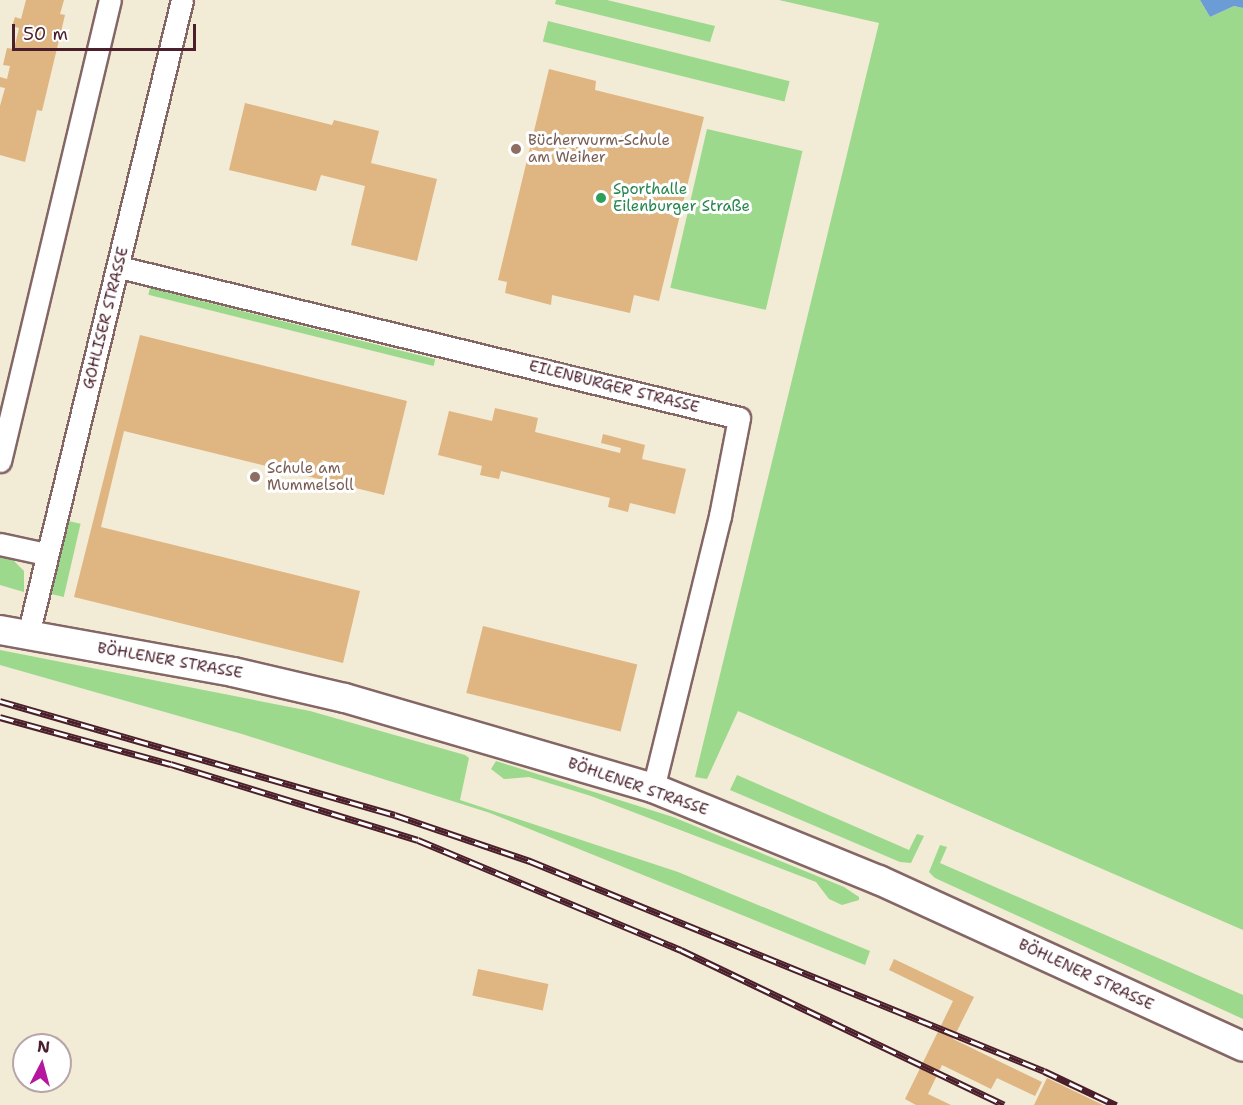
<!DOCTYPE html>
<meta charset="utf-8">
<style>
body{margin:0}
#map{position:relative;width:1243px;height:1105px;overflow:hidden;background:#f2ebd5;font-family:"Shantell Sans",sans-serif}
div>[style]{position:absolute}
.green>*{inset:0;background:#9cd98d;transform-origin:0 0}
.water>*{inset:0;background:#6c9cd5}
.building>*{inset:0;background:#dfb582;transform-origin:0 0}
.roads{filter:drop-shadow(2px 0 #856666) drop-shadow(-2px 0 #856666) drop-shadow(0 2px #856666) drop-shadow(0 -2px #856666)}
.street>*{height:21px;margin:-10.5px;padding:0 10.5px;transform-origin:10.5px;border-radius:10.5px;background:#fff}
.secondary>*{height:28px;margin:-14px;padding:0 14px;transform-origin:14px;border-radius:14px;background:#fff}
.rail>*{height:7px;margin-top:-3.5px;transform-origin:0;background:repeating-linear-gradient(90deg,#fff 0 14px,#4a1f2b 0 28px);box-sizing:border-box;border-block:2px solid #4a1f2b}
.dots>*{width:16px;height:16px;translate:-50% -50%;box-sizing:border-box;border:3px solid #fff;border-radius:50%}
span{translate:-50% -50%;white-space:nowrap;text-align:center;line-height:1.15;-webkit-text-stroke:6px #fff;paint-order:stroke}
.education-label{font-size:15px;color:#785e54}
.left{translate:0 -50%;text-align:left}
.leisure-label{font-size:15px;color:#27864d}
.street-label{font-size:15px;color:#4a1f2b}
.north{position:absolute;left:12px;top:1033px;width:60px;height:60px;box-sizing:border-box;background:#fff;border:2px solid #b7a5aa;border-radius:50%;rotate:6deg;font-size:16px;font-weight:700;line-height:24px;text-align:center;color:#4a1f2b}
.north::after{content:'';display:block;margin:auto;width:21px;height:27px;background:#b5179e;clip-path:polygon(50% 0,100% 100%,50% 72%,0 100%)}
.scale{position:absolute;left:12px;top:24px;width:184px;height:27px;box-sizing:border-box;border:3px solid #4a1f2b;border-top:0;padding-left:8px;font-size:18px;line-height:21px;white-space:nowrap;color:#4a1f2b;-webkit-text-stroke:4px #fff;paint-order:stroke}
</style>
<div id="map">
<div class="green">
<i style="clip-path:polygon(556px 0,607px 0,715px 26px,710px 42px,555px 4px)"></i>
<i style="clip-path:polygon(779px 0,1200px 0,1210px 17px,1234px 6px,1243px 8px,1243px 930px,738px 711px,707px 779px,695px 777px,879px 23px)"></i>
<i style="left:548px;top:21px;width:249px;height:21px;rotate:14deg"></i>
<i style="left:707px;top:129px;width:98px;height:163px;rotate:13deg"></i>
<i style="left:150px;top:288px;width:294px;height:7px;rotate:14deg"></i>
<i style="left:64px;top:520px;width:17px;height:75px;rotate:13deg"></i>
<i style="clip-path:polygon(0 555px,11px 558px,24px 571px,24px 592px,0 585px)"></i>
<i style="clip-path:polygon(0 650px,310px 711px,465px 755px,469px 758px,460px 800px,678px 872px,870px 951px,865px 965px,490px 813px,242px 734px,0 665px)"></i>
<i style="clip-path:polygon(496px 761px,673px 817px,844px 887px,859px 897px,859px 900px,842px 905px,829px 899px,816px 882px,591px 796px,529px 777px,504px 779px,491px 769px)"></i>
<i style="clip-path:polygon(737px 775px,909px 850px,917px 834px,924px 836px,911px 863px,900px 862px,730px 790px)"></i>
<i style="clip-path:polygon(940px 845px,947px 847px,940px 863px,1243px 995px,1243px 1019px,935px 878px,929px 872px)"></i>
</div>
<div class="water">
<i style="clip-path:polygon(1200px 0,1243px 0,1243px 8px,1234px 6px,1210px 17px)"></i>
</div>
<div class="building">
<i style="clip-path:polygon(26px 0,64px 0,60px 14px,65px 15px,42px 111px,37px 110px,25px 162px,0 155px,0 106px,5px 88px,0 87px,0 77px,7px 79px,10px 66px,3px 65px,7px 48px,14px 49px,19px 28px,12px 26px,15px 17px,21px 19px)"></i>
<i style="clip-path:polygon(549px 69px,596px 81px,595px 90px,704px 117px,659px 301px,634px 295px,630px 313px,552px 295px,551px 305px,505px 293px,507px 282px,498px 280px)"></i>
<i style="clip-path:polygon(245px 103px,332px 125px,334px 120px,379px 131px,371px 163px,437px 179px,417px 261px,351px 245px,365px 186px,321px 175px,316px 191px,229px 170px)"></i>
<i style="clip-path:polygon(140px 335px,407px 401px,384px 495px,124px 431px,101px 527px,360px 591px,343px 663px,74px 597px)"></i>
<i style="clip-path:polygon(495px 408px,538px 418px,535px 432px,620px 453px,621px 448px,601px 443px,603px 434px,645px 445px,642px 459px,686px 469px,675px 514px,630px 503px,628px 512px,608px 507px,610px 498px,501px 471px,499px 479px,480px 475px,482px 466px,438px 455px,449px 411px,492px 421px)"></i>
<i style="left:483px;top:626px;width:159px;height:69px;rotate:14deg"></i>
<i style="clip-path:polygon(894px 959px,974px 997px,953px 1039px,1042px 1082px,1035px 1096px,997px 1078px,991px 1089px,942px 1065px,928px 1094px,951px 1105px,916px 1105px,905px 1099px,953px 1001px,889px 970px)"></i>
<i style="left:478px;top:969px;width:72px;height:27px;rotate:12deg"></i>
<i style="clip-path:polygon(1047px 1078px,1103px 1105px,1034px 1105px)"></i>
</div>
<div class="roads">
<div class="street">
<i style="left:119px;top:267px;width:638px;rotate:13.69deg"></i>
<i style="left:739px;top:418px;width:100px;rotate:101deg"></i>
<i style="left:720px;top:516px;width:280px;rotate:103.8deg"></i>
<i style="left:0;top:461px;width:474px;rotate:-76.6deg"></i>
<i style="left:0;top:544px;width:47px;rotate:12.3deg"></i>
<i style="left:28px;top:635px;width:653px;rotate:-76.37deg"></i>
</div>
<div class="secondary">
<i style="left:0;top:630px;width:237px;rotate:10.2deg"></i>
<i style="left:233px;top:672px;width:115px;rotate:13.1deg"></i>
<i style="left:345px;top:698px;width:321px;rotate:16.3deg"></i>
<i style="left:653px;top:788px;width:244px;rotate:22.2deg"></i>
<i style="left:879px;top:880px;width:400px;rotate:24.6deg"></i>
</div>
</div>
<div class="rail">
<i style="left:0;top:701px;width:411px;rotate:16.1deg"></i>
<i style="left:395px;top:815px;width:143px;rotate:18.8deg"></i>
<i style="left:530px;top:861px;width:555px;rotate:22.22deg"></i>
<i style="left:1044px;top:1071px;width:80px;rotate:25.3deg"></i>
<i style="left:0;top:717px;width:177px;rotate:15.4deg"></i>
<i style="left:171px;top:764px;width:258px;rotate:17.1deg"></i>
<i style="left:418px;top:840px;width:285px;rotate:22.7deg"></i>
<i style="left:681px;top:950px;width:358px;rotate:25.6deg"></i>
</div>
<div class="dots">
<i style="left:516px;top:149px;background:#8d6e63"></i>
<i style="left:601px;top:198px;background:#2e9e5b"></i>
<i style="left:255px;top:477px;background:#8d6e63"></i>
</div>
<div class="education-label">
<span class="left" style="left:528px;top:149px">Bücherwurm-Schule<br>am Weiher</span>
<span class="left" style="left:267px;top:477px">Schule am<br>Mummelsoll</span>
</div>
<div class="leisure-label">
<span class="left" style="left:613px;top:198px">Sporthalle<br>Eilenburger Straße</span>
</div>
<div class="street-label">
<span style="left:106px;top:318px;rotate:-76deg">GOHLISER STRASSE</span>
<span style="left:614px;top:387px;rotate:14deg">EILENBURGER STRASSE</span>
<span style="left:170px;top:661px;rotate:10deg">BÖHLENER STRASSE</span>
<span style="left:638px;top:787px;rotate:19deg">BÖHLENER STRASSE</span>
<span style="left:1086px;top:975px;rotate:25deg">BÖHLENER STRASSE</span>
</div>
<div class="north">N</div>
<div class="scale">50 m</div>
</div>
